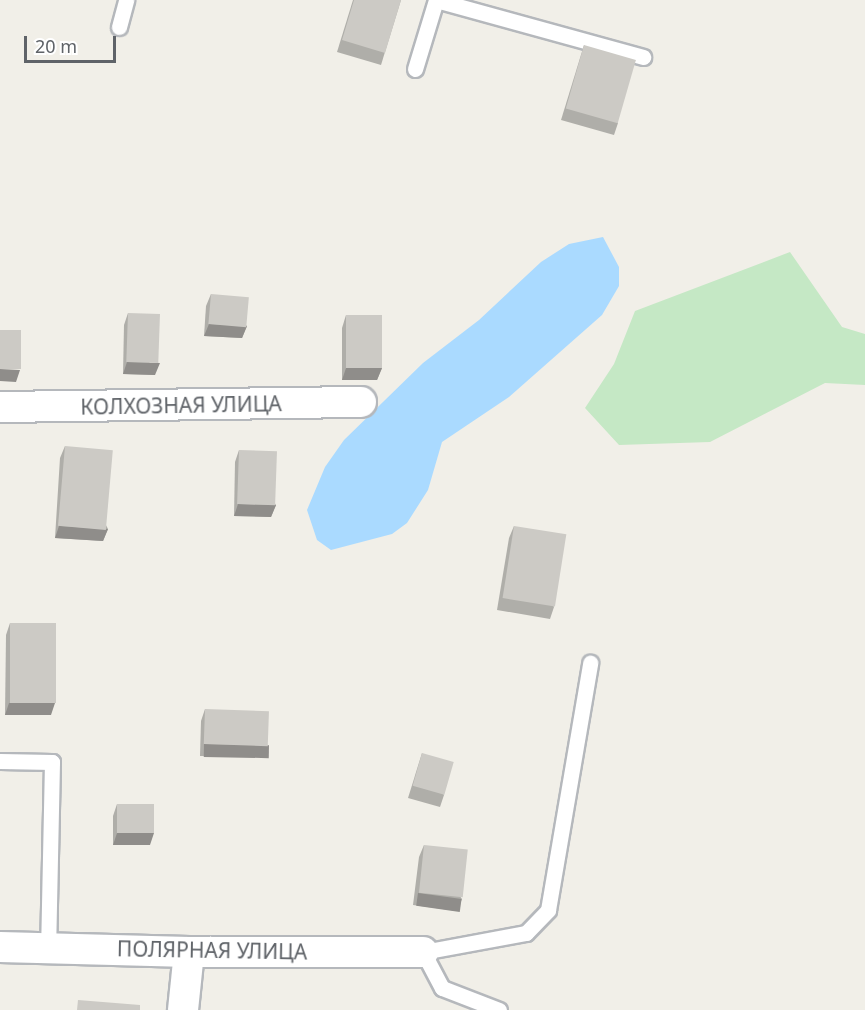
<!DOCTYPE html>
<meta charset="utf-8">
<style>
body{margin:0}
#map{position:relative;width:865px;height:1010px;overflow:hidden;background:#f1efe8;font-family:"Noto Sans",sans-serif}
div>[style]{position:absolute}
.green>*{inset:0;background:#c5e8c5}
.water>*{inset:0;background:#aadaff}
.roads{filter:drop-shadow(2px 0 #b5b8bc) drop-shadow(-2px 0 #b5b8bc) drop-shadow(0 2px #b5b8bc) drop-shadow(0 -2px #b5b8bc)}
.service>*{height:15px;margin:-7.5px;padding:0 7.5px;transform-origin:7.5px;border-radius:7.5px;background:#fff}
.minor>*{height:30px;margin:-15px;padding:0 15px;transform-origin:15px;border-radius:15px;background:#fff}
.wall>*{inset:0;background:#afaea9}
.shaded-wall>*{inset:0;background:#8f8d8a;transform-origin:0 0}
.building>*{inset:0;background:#cccac5;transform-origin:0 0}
span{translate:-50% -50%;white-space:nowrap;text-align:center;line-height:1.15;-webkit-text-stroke:4.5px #fff;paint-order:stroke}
.street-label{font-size:21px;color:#5f6368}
.scale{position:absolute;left:24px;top:36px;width:92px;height:27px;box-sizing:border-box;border:3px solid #5f6368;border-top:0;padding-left:8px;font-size:18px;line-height:21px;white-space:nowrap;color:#5f6368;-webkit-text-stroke:4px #fff;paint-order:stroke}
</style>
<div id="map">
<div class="green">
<i style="clip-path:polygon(790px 252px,842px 327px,865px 334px,865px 385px,825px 383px,710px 442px,619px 445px,585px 408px,614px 364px,635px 311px)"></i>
</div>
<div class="water">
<i style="clip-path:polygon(603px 237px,619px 267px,619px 286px,602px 315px,509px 397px,442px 442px,428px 490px,407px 523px,392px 534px,331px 550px,317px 540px,307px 510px,325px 467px,344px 440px,423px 363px,479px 320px,541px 262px,569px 244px)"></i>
</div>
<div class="roads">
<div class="service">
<i style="left:436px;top:0;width:215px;rotate:15.4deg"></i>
<i style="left:119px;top:27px;width:28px;rotate:-75deg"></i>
<i style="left:415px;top:69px;width:72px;rotate:-73.1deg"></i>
<i style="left:0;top:761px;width:52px;rotate:1.1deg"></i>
<i style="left:52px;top:762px;width:184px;rotate:91.2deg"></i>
<i style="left:499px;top:1010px;width:61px;rotate:-158.9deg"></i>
<i style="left:442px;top:988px;width:41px;rotate:-117.8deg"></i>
<i style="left:423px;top:952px;width:105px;rotate:-10.5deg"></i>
<i style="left:526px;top:933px;width:32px;rotate:-46deg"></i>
<i style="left:548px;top:910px;width:251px;rotate:-80.3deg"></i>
</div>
<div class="minor">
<i style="left:0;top:407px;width:361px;rotate:-0.8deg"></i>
<i style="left:0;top:947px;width:189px;rotate:1.5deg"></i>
<i style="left:189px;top:952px;width:234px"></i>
<i style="left:183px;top:1010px;width:58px;rotate:-84.1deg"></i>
</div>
</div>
<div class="wall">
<i style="clip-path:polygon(353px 0,401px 0,381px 65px,337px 52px)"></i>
<i style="clip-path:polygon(584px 45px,618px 123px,614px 135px,561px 120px)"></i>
<i style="clip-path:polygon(211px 294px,247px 326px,242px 338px,204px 336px,206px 306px)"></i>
<i style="clip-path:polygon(128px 313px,155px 375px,123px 374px,124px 325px)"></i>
<i style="clip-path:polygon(346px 315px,382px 368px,377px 380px,342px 380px,342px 328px)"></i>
<i style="clip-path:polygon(65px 446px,108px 529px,103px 541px,55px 538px,60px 458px)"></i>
<i style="clip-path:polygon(239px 450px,276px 505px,271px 517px,234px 516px,235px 462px)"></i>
<i style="clip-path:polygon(514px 526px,554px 607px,550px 619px,497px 610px,509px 538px)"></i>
<i style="clip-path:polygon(10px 623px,51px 715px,5px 715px,6px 635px)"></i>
<i style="clip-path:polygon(205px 709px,264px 757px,200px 756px,201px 721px)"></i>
<i style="clip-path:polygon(422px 753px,444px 795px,440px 807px,408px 798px)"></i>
<i style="clip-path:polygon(117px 804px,150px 845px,113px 845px,113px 816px)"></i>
<i style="clip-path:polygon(424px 845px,462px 899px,457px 911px,413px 905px,419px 857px)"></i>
</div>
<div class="shaded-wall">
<i style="clip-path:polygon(209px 324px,247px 326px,242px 338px,204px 336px)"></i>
<i style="clip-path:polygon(127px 362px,160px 363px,155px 375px,123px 374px)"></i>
<i style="clip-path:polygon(346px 368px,382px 368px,377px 380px,342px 380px)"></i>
<i style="clip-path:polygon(0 369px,20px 370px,16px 382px,0 381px)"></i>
<i style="clip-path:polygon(238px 504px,276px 505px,271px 517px,234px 516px)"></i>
<i style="clip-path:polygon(59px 526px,108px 529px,103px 541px,55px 538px)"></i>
<i style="clip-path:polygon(9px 703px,55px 703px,51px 715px,5px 715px)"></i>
<i style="left:204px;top:744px;width:65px;height:13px;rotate:1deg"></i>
<i style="clip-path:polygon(117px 833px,154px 833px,150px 845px,113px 845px)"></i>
<i style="left:418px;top:893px;width:44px;height:13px;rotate:8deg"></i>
</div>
<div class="building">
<i style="clip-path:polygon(354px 0,401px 0,385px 53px,342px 40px)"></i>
<i style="left:584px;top:45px;width:54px;height:66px;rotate:16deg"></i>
<i style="left:211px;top:294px;width:38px;height:30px;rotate:5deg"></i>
<i style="left:128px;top:313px;width:32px;height:49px;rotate:2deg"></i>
<i style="left:346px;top:315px;width:36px;height:53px"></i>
<i style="left:0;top:330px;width:21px;height:39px"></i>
<i style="left:65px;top:446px;width:48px;height:80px;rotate:5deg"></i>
<i style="left:239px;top:450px;width:38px;height:54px;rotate:2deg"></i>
<i style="left:514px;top:526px;width:53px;height:73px;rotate:9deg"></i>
<i style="left:10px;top:623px;width:46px;height:80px"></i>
<i style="left:205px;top:709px;width:64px;height:35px;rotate:2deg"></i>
<i style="left:422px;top:753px;width:33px;height:34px;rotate:16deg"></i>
<i style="left:117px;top:804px;width:37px;height:29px"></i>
<i style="left:424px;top:845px;width:44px;height:48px;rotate:6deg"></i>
<i style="clip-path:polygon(78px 1000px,140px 1005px,140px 1010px,77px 1010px)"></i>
</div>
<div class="street-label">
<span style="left:181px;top:405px;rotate:-1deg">КОЛХОЗНАЯ УЛИЦА</span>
<span style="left:212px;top:950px;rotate:1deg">ПОЛЯРНАЯ УЛИЦА</span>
</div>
<div class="scale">20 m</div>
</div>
